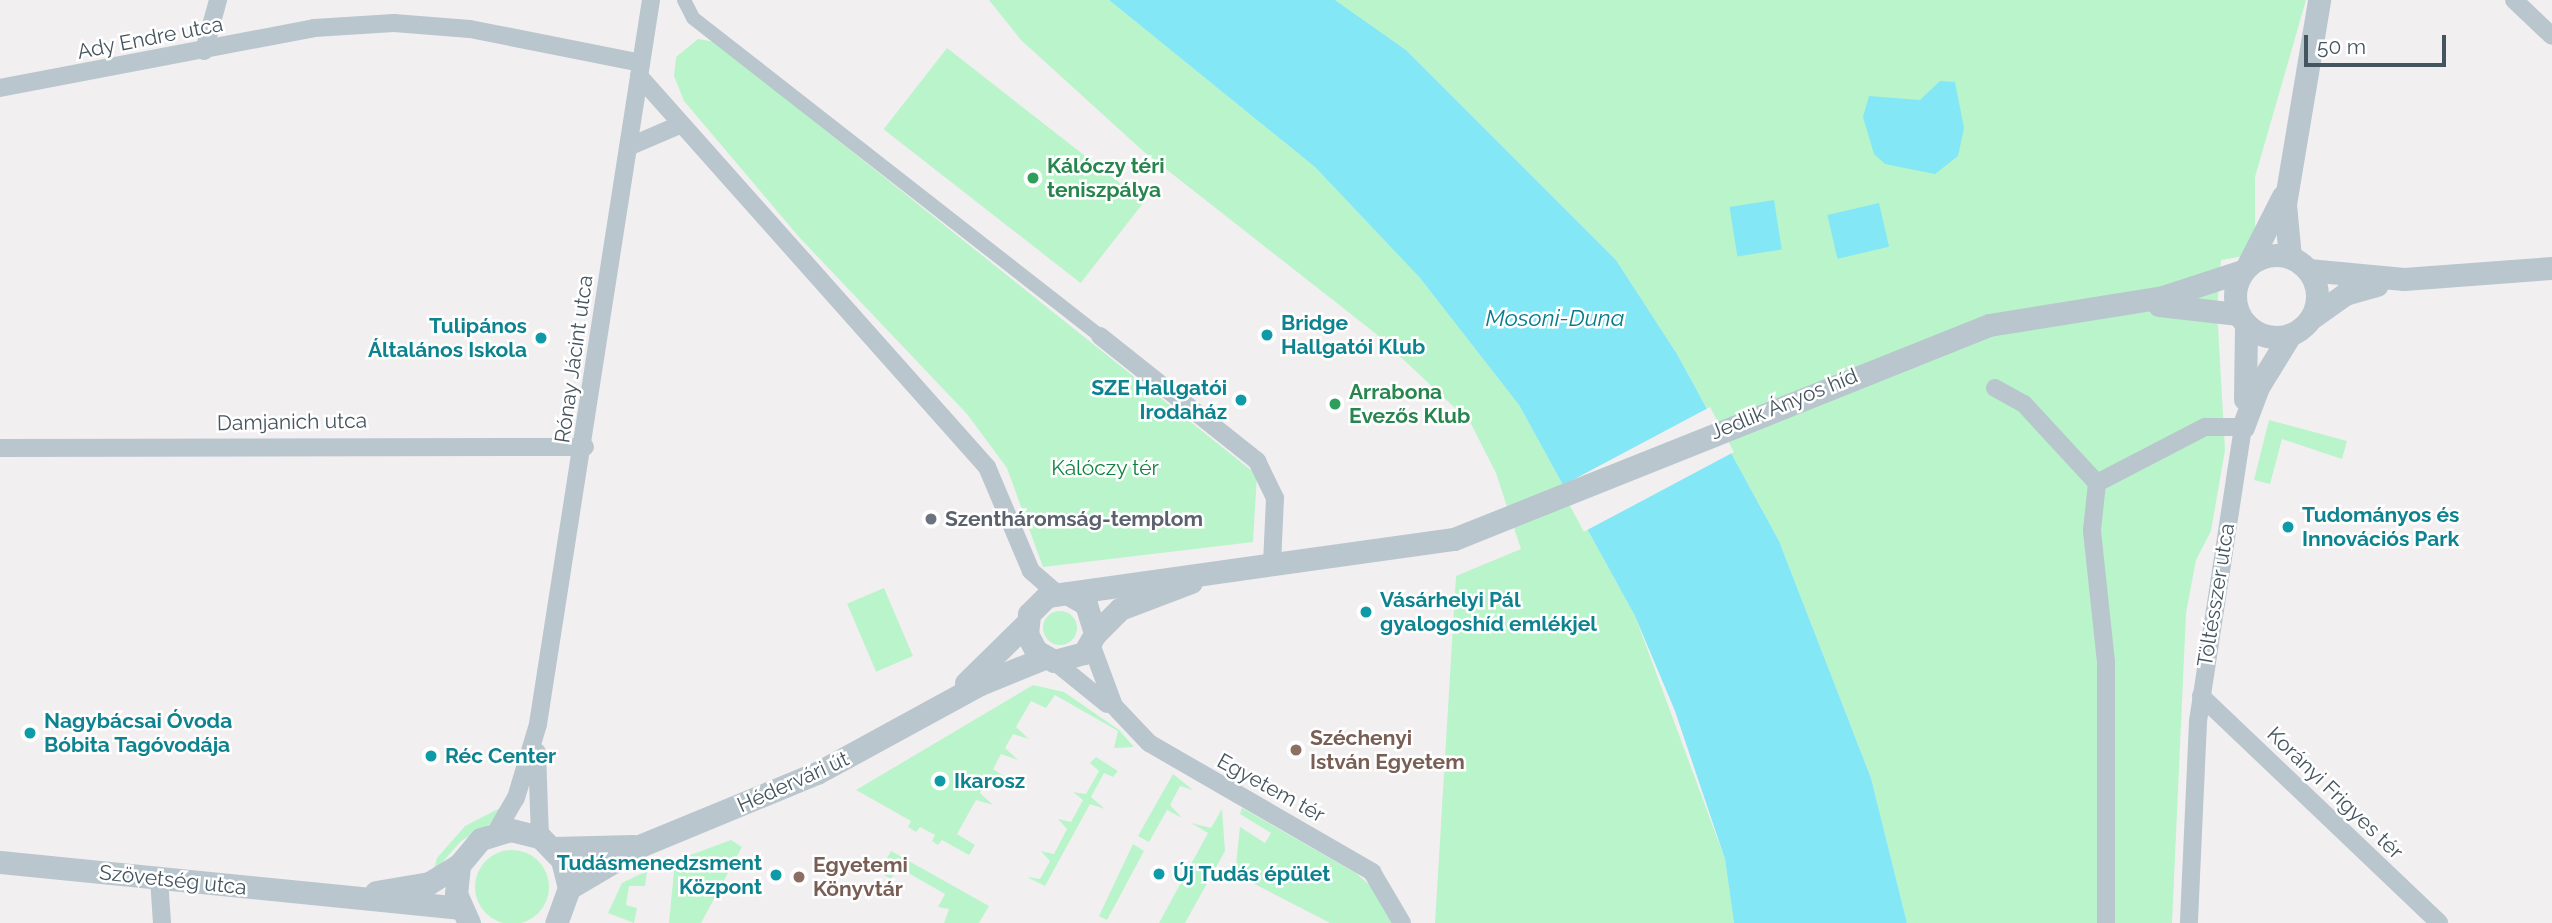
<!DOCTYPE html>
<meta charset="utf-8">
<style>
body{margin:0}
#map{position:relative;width:2552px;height:923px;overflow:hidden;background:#f2eff0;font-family:Raleway,sans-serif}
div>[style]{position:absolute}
.green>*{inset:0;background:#baf4cb;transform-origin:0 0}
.round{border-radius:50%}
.water>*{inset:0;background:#83e7f5;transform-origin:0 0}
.pier>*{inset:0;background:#f2eff0;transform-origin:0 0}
.pedestrian>*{height:14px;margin:-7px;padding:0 7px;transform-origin:7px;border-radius:7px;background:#b9c6ce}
.minor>*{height:18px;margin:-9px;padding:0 9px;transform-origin:9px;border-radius:9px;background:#b9c6ce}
.tertiary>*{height:23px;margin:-11.5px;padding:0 11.5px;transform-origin:11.5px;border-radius:11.5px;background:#b9c6ce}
.tertiary>.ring{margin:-11.5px;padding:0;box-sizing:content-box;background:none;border:23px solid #b9c6ce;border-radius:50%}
.dots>*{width:19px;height:19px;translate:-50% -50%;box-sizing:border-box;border:4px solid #fff;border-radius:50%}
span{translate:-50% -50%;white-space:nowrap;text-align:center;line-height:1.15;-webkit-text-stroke:5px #fff;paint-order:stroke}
.street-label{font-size:21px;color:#45555f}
.leisure-label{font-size:21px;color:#27864d;font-weight:700}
.left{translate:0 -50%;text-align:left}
.culture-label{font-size:21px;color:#0d838f;font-weight:700}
.right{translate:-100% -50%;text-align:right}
.park-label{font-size:21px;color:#0e833f}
.worship-label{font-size:21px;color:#5b616d;font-weight:700}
.education-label{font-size:21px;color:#785e54;font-weight:700}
.water-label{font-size:23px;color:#047c8e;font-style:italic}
.scale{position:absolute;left:2304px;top:35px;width:142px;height:32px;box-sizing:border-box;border:4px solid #45555f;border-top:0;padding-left:9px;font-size:21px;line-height:24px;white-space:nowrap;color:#45555f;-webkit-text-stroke:5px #fff;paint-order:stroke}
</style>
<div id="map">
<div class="green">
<i style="clip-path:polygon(989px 0,1109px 0,1315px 167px,1420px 278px,1519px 405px,1635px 616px,1725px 859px,1734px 923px,1435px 923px,1456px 576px,1521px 549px,1496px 473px,1470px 422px,1375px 333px,1143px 151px,1021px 40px)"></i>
<i style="clip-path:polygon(1335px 0,2306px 0,2255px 177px,2255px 254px,2221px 260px,2217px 309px,2225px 450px,2211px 531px,2196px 560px,2186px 613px,2172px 923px,1907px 923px,1871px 778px,1779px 541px,1677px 354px,1616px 260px,1406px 50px)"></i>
<i style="clip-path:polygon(698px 39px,715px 42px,1257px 475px,1253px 542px,1043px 567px,1007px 468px,967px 414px,799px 237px,684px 101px,674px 76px,676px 57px)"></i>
<i style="left:947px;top:48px;width:250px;height:103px;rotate:38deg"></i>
<i style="clip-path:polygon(2269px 420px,2347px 441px,2342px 459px,2282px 439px,2270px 484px,2254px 480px)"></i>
<i style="left:884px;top:588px;width:74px;height:40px;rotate:67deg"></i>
<i class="round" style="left:1043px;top:611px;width:34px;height:34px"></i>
<i style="clip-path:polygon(1033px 685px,1064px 692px,1119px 730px,1134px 747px,1114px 748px,1118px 731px,1055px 695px,1046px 708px,1031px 701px,1016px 727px,1029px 739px,1013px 734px,1005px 748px,1018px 760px,1001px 754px,993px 769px,1007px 778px,1004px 785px,987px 780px,980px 793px,993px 805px,976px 800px,957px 834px,975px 845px,969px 855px,942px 840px,938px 845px,932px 841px,935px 835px,920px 827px,916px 832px,908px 827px,911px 821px,856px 790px)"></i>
<i style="clip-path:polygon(1096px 757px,1118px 771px,1113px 777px,1104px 773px,1091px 797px,1105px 809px,1090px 804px,1045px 886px,1027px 877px,1040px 879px,1050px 861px,1041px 851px,1054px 854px,1067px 829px,1058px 819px,1071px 822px,1083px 800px,1073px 792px,1086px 794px,1099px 771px,1090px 763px)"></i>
<i style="clip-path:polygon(1173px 774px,1193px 790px,1180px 786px,1170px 805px,1182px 818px,1167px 810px,1149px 842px,1138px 836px)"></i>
<i style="clip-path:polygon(506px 805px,493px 822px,461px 841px,433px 873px,437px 858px,465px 826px)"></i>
<i style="clip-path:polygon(1242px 808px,1356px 873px,1375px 890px,1392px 923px,1330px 923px,1235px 874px,1240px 827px,1265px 843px,1271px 833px,1240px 814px)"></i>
<i style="clip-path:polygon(1222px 809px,1225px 851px,1185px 923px,1159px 923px,1208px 833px,1191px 823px,1211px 828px)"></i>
<i style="clip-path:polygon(731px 840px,742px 847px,701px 923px,669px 923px,674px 871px,658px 867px)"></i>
<i style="clip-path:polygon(1133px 844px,1144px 851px,1107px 920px,1099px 916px)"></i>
<i class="round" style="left:475px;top:850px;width:74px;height:74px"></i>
<i style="clip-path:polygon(891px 851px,989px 906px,979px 923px,944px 923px,949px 909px,938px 907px,945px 894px,898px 867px,891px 879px,879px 872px)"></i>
<i style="clip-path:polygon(647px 871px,645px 886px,629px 886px,626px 905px,637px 908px,634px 923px,608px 913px,622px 883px)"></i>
</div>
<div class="water">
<i style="clip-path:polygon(1109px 0,1335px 0,1406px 50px,1616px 260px,1677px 354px,1779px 541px,1871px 778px,1907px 923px,1734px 923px,1725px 859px,1675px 711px,1635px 616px,1519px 405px,1420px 278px,1315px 167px)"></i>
<i style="clip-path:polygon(1940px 81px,1955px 82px,1964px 128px,1958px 156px,1935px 174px,1885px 164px,1874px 154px,1863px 117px,1869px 96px,1920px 100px)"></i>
<i style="left:1774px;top:200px;width:50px;height:45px;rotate:81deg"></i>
<i style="left:1879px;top:203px;width:45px;height:53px;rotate:77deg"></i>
</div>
<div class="pier">
<i style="left:1710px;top:407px;width:51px;height:170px;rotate:62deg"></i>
</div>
<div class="pedestrian">
<i style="left:684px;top:0;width:20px;rotate:63deg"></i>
<i style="left:693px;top:18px;width:517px;rotate:38deg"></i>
</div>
<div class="minor">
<i style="left:2514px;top:0;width:52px;rotate:43.5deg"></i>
<i style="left:204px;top:51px;width:53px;rotate:-74.6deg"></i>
<i style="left:639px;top:76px;width:523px;rotate:48.33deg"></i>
<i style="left:987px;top:467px;width:113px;rotate:67.1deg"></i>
<i style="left:1031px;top:571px;width:33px;rotate:41deg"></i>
<i style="left:0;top:88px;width:320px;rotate:-10.8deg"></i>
<i style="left:314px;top:28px;width:80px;rotate:-3.6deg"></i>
<i style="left:394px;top:23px;width:76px;rotate:4.5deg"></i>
<i style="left:470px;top:29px;width:174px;rotate:11.2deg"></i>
<i style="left:628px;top:147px;width:53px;rotate:-23.2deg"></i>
<i style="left:1100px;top:336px;width:201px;rotate:38.5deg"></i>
<i style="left:1257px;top:461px;width:41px;rotate:64.1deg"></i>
<i style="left:1275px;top:498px;width:67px;rotate:92.6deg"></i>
<i style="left:1995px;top:388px;width:33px;rotate:29deg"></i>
<i style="left:2024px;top:404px;width:108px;rotate:47.3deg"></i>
<i style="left:0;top:448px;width:585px;rotate:-0.1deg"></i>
<i style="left:1091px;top:644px;width:66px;rotate:69.6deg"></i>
<i style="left:1114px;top:706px;width:51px;rotate:46.6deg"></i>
<i style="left:1149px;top:743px;width:258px;rotate:30deg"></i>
<i style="left:1372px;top:872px;width:59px;rotate:59.5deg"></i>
<i style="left:1054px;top:661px;width:68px;rotate:39.1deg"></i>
<i style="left:2201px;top:696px;width:329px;rotate:43.6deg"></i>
<i style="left:537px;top:752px;width:85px;rotate:88deg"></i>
<i style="left:496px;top:832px;width:39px;rotate:-60deg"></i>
<i style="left:516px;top:798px;width:77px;rotate:-73.4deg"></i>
<i style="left:538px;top:724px;width:733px;rotate:-81.13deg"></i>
<i style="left:159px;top:879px;width:44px;rotate:86.1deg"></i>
<i style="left:2106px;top:923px;width:261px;rotate:-90deg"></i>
<i style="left:2106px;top:662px;width:133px;rotate:-96.1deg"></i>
<i style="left:2092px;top:530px;width:47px;rotate:-83.9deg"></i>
<i style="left:2097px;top:483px;width:122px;rotate:-27.4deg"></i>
<i style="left:2205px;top:427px;width:38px"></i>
<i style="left:2243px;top:427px;width:298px;rotate:98.7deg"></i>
<i style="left:2198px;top:722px;width:201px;rotate:92.6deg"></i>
</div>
<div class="tertiary">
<i class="ring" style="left:2235px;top:255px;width:59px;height:59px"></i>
<i style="left:2290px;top:257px;width:53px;rotate:-95.4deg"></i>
<i style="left:2285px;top:204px;width:207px;rotate:-80.5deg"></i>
<i style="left:2248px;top:265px;width:77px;rotate:-63.1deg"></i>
<i style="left:2308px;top:270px;width:96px;rotate:5.4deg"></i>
<i style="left:2404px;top:279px;width:148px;rotate:-4.3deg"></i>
<i style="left:2159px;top:305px;width:80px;rotate:6.5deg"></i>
<i style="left:2310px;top:319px;width:43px;rotate:-35.5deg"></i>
<i style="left:2345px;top:294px;width:33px;rotate:-16deg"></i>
<i style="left:2245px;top:399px;width:75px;rotate:-89.2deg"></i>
<i style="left:2243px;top:427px;width:43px;rotate:-69.4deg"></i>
<i style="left:2258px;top:387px;width:61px;rotate:-58.4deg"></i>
<i style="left:1067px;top:593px;width:22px;rotate:30deg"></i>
<i style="left:1086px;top:604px;width:31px;rotate:73deg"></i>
<i style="left:1095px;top:634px;width:22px;rotate:120deg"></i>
<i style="left:1084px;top:653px;width:31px;rotate:165deg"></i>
<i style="left:1054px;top:661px;width:21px;rotate:-151deg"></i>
<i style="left:1036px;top:651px;width:19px;rotate:-118deg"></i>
<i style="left:1027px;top:634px;width:20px;rotate:-84deg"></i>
<i style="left:1029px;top:614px;width:25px;rotate:-45deg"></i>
<i style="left:1047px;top:596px;width:411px;rotate:-8deg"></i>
<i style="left:1454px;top:539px;width:576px;rotate:-21.8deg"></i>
<i style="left:1989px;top:325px;width:176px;rotate:-9.1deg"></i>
<i style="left:2163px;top:297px;width:83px;rotate:-18.2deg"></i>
<i style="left:1095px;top:634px;width:35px;rotate:-45deg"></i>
<i style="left:1120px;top:609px;width:76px;rotate:-20.8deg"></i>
<i style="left:966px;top:683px;width:84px;rotate:-44.5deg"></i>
<i style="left:553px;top:848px;width:80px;rotate:-1.4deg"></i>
<i style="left:0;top:862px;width:461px;rotate:5.7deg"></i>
<i style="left:569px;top:888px;width:85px;rotate:-30.5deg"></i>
<i style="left:642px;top:845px;width:189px;rotate:-22.4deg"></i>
<i style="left:817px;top:773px;width:186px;rotate:-28.6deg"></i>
<i style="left:980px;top:684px;width:69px;rotate:-22.1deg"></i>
<i style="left:376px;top:892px;width:54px;rotate:-9.6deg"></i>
<i style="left:429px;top:883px;width:35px;rotate:-31deg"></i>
<i style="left:469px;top:923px;width:32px;rotate:-114deg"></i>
<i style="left:456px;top:894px;width:29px;rotate:-84deg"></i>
<i style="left:459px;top:865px;width:34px;rotate:-50deg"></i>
<i style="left:481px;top:839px;width:31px;rotate:-17deg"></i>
<i style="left:511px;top:830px;width:30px;rotate:14deg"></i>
<i style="left:540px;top:837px;width:32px;rotate:46deg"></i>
<i style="left:562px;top:860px;width:29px;rotate:76deg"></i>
<i style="left:569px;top:888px;width:37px;rotate:110deg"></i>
</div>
<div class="dots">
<i style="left:1033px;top:178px;background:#2e9e5b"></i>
<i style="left:1267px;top:335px;background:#0f9aa8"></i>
<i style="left:541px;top:338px;background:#0f9aa8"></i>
<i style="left:1241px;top:400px;background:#0f9aa8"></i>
<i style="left:1335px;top:404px;background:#2e9e5b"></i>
<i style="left:931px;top:519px;background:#6b7280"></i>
<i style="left:2288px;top:527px;background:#0f9aa8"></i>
<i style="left:1366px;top:612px;background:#0f9aa8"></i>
<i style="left:30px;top:733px;background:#0f9aa8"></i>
<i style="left:1296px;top:750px;background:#8d6e63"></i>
<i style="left:431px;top:756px;background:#0f9aa8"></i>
<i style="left:940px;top:781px;background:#0f9aa8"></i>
<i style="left:1159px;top:874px;background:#0f9aa8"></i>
<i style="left:776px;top:875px;background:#0f9aa8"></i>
<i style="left:799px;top:877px;background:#8d6e63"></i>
</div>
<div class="street-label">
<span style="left:150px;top:38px;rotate:-11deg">Ady Endre utca</span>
<span style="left:574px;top:359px;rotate:-82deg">Rónay Jácint utca</span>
<span style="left:1784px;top:404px;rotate:-22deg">Jedlik Ányos híd</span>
<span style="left:292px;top:422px;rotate:-1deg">Damjanich utca</span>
<span style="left:2216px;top:595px;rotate:-81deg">Töltésszer utca</span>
<span style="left:793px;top:782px;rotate:-24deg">Hédervári út</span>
<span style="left:1271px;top:788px;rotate:29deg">Egyetem tér</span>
<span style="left:2335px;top:793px;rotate:44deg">Korányi Frigyes tér</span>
<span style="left:173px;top:880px;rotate:6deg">Szövetség utca</span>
</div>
<div class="leisure-label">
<span class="left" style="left:1047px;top:178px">Kálóczy téri<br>teniszpálya</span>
<span class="left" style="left:1349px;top:404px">Arrabona<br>Evezős Klub</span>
</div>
<div class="culture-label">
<span class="left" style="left:1281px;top:335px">Bridge<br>Hallgatói Klub</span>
<span class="right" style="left:527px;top:338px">Tulipános<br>Általános Iskola</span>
<span class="right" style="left:1227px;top:400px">SZE Hallgatói<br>Irodaház</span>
<span class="left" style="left:2302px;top:527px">Tudományos és<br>Innovációs Park</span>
<span class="left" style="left:1380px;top:612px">Vásárhelyi Pál<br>gyalogoshíd emlékjel</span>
<span class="left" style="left:44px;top:733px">Nagybácsai Óvoda<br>Bóbita Tagóvodája</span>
<span class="left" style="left:445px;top:756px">Réc Center</span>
<span class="left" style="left:954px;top:781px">Ikarosz</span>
<span class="right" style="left:762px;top:875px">Tudásmenedzsment<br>Központ</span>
<span class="left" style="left:1173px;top:874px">Új Tudás épület</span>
</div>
<div class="park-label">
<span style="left:1105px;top:468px">Kálóczy tér</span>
</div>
<div class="worship-label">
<span class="left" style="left:945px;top:519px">Szentháromság-templom</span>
</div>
<div class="education-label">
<span class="left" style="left:1310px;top:750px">Széchenyi<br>István Egyetem</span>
<span class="left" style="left:813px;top:877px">Egyetemi<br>Könyvtár</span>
</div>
<div class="water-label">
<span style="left:1555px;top:318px">Mosoni-Duna</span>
</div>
<div class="scale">50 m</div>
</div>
